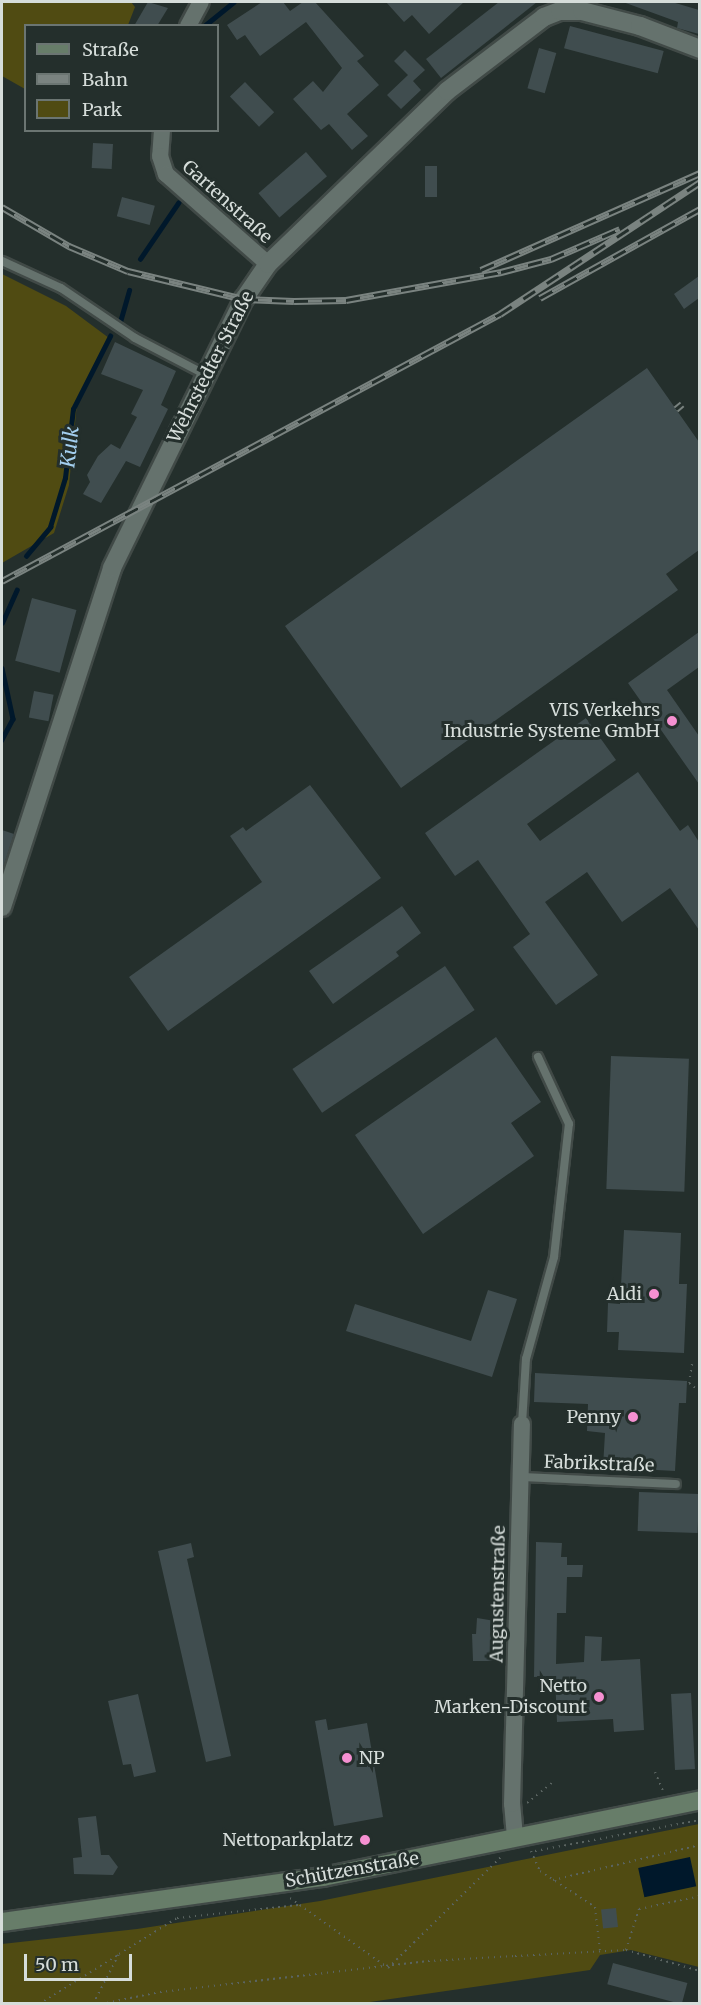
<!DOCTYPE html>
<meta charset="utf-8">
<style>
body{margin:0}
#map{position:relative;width:701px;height:2005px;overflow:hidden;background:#242f2c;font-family:Merriweather,serif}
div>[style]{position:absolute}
.green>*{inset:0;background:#504b12}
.water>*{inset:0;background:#00182b;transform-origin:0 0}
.stream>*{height:4.5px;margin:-2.25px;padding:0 2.25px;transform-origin:2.25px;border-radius:2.25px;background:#00182b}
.building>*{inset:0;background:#404d4f;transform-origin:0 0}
.path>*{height:2px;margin-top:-1px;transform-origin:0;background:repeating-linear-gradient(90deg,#5a6461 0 1.5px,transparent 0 6px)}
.roads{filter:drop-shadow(2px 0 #414a47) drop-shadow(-2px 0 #414a47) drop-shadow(0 2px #414a47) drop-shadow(0 -2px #414a47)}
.service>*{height:8px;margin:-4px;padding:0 4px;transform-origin:4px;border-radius:4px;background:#65726d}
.minor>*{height:16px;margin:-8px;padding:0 8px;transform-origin:8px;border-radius:8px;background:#65726d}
.tertiary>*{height:18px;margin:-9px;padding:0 9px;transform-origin:9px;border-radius:9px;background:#65726d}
.secondary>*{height:18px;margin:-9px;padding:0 9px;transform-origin:9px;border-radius:9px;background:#677d69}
.rail>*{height:7px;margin-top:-3.5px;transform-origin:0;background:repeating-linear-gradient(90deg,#242f2c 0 14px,#7a8380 0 28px);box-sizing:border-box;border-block:2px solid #7a8380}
.dots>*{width:16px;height:16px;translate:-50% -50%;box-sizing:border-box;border:3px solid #242f2c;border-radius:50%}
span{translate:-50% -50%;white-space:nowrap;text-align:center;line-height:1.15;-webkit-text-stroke:6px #242f2c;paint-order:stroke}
.street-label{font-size:18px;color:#d6ddda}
.poi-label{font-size:18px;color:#d6ddda}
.right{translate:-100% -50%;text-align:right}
.left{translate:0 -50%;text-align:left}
.water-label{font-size:20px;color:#a3ceee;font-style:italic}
.frame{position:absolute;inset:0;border:3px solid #d6ddda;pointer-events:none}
.legend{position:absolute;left:24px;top:24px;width:195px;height:108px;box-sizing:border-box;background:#242f2c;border:2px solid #6b7572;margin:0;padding:8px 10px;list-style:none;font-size:18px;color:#d6ddda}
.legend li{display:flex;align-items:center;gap:12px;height:30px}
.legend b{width:30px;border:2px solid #6b7572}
.scale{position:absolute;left:24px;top:1954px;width:108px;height:27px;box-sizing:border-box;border:3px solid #d6ddda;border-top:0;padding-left:8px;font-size:18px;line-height:21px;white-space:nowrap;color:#d6ddda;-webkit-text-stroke:4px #242f2c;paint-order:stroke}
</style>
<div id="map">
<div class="green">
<i style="clip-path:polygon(2px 2px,131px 2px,135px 7px,128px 25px,26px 26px,25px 89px,2px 76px)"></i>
<i style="clip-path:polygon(2px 274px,66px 306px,109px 338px,77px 403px,69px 485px,54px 533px,2px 563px)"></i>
<i style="clip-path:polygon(699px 1824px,699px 1967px,631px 1950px,600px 1955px,590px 1970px,363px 2003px,2px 2004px,2px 1944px,137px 1929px,320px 1901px)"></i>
</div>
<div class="water">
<i style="left:690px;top:1857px;width:30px;height:53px;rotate:78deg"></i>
</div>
<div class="stream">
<i style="left:204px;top:26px;width:38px;rotate:-39deg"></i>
<i style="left:140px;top:259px;width:68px;rotate:-55.8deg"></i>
<i style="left:120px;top:322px;width:33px;rotate:-74deg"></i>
<i style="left:26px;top:556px;width:38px;rotate:-50deg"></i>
<i style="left:50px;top:527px;width:51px;rotate:-73deg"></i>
<i style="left:65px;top:478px;width:69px;rotate:-83.4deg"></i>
<i style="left:73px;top:409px;width:82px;rotate:-63.1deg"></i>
<i style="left:2px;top:623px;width:36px;rotate:-66deg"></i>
<i style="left:2px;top:668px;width:52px;rotate:77.8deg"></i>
<i style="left:13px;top:719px;width:24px;rotate:118deg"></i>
</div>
<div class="building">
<i style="clip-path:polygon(148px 2px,168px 8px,157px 26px,134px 26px)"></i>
<i style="clip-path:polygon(262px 2px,283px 2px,290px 11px,303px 2px,315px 2px,364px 56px,357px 61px,379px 85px,347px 114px,368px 136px,352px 150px,329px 124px,321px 130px,293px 99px,313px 81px,323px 92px,342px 68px,306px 22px,260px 56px,245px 35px,237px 40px,227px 25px)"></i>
<i style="clip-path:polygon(386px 2px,464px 2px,429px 34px,412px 15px,404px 22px)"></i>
<i style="clip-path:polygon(499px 2px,537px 2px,441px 78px,426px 59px)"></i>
<i style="clip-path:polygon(623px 2px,672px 2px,699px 10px,699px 34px,677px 28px,678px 22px)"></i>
<i style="left:570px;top:26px;width:97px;height:23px;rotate:15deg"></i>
<i style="left:539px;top:48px;width:18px;height:42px;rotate:16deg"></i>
<i style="clip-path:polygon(405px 50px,425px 70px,413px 81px,421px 90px,401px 109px,387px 95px,408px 75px,394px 61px)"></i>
<i style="left:245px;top:82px;width:42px;height:21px;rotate:46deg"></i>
<i style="left:93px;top:143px;width:20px;height:25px;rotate:3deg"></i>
<i style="left:306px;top:152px;width:32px;height:63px;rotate:49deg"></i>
<i style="left:425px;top:166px;width:12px;height:31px"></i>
<i style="left:122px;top:197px;width:34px;height:20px;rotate:15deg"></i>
<i style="clip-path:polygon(699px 276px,699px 298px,684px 309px,674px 294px)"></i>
<i style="clip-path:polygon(115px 342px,176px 371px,161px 405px,168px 409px,140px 467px,126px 461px,101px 503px,83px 494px,90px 482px,87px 475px,98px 456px,111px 444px,120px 449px,137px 417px,131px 414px,143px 390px,101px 374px)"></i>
<i style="clip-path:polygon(647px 368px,699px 442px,699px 550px,666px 574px,678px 590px,401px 788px,285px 626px)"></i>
<i style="left:32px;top:598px;width:46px;height:65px;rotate:15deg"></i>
<i style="clip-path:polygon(699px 632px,699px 667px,667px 690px,699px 736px,699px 784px,628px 683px)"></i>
<i style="left:34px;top:691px;width:20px;height:27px;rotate:11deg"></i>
<i style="clip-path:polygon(586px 718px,616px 760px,527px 824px,540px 841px,638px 772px,680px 831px,688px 825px,699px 842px,699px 930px,670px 888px,622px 922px,587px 872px,545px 902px,598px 975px,556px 1005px,513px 947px,530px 934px,478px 860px,455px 876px,425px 833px)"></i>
<i style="clip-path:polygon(310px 785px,381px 878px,168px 1031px,129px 977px,262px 882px,230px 836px,243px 827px,246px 831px)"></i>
<i style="clip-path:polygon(2px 830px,14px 834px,2px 871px)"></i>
<i style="clip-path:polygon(402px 906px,421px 933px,396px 952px,399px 956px,333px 1004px,309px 971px)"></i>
<i style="left:445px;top:966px;width:53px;height:184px;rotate:56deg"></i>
<i style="clip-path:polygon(496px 1037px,541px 1102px,511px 1123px,534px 1156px,423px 1234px,355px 1135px)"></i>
<i style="left:611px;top:1056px;width:78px;height:133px;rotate:2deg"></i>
<i style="clip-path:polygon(624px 1230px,681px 1233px,679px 1284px,687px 1284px,684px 1353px,618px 1350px,619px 1332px,607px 1332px,608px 1303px,620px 1304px)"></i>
<i style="clip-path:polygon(488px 1290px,517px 1299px,492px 1377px,346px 1331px,355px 1304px,471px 1341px)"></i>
<i style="clip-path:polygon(535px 1373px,687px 1381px,686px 1403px,679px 1403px,675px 1471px,603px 1467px,605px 1433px,587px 1431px,588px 1404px,534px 1402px)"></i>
<i style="left:639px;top:1492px;width:60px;height:39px;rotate:2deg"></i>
<i style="clip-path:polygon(536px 1542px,562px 1543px,561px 1557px,567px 1557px,567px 1565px,583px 1565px,582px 1577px,567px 1577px,566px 1613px,557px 1613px,556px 1664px,584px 1662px,585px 1636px,602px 1637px,601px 1661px,640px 1659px,644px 1730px,614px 1732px,613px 1719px,557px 1722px,555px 1676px,534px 1677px)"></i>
<i style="clip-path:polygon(191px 1543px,194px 1557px,187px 1559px,231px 1756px,206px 1762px,158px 1551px)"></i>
<i style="clip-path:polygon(477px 1618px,501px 1622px,499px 1661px,473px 1661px,472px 1634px,476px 1634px)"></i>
<i style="left:691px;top:1693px;width:76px;height:20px;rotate:87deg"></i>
<i style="clip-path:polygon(138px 1694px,156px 1772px,134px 1777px,131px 1764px,123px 1765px,108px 1701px)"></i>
<i style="clip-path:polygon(326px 1719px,328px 1730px,367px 1723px,383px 1817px,334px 1826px,315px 1721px)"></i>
<i style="clip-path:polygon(96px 1816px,101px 1855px,109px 1855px,118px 1867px,113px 1875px,74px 1874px,73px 1858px,82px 1857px,78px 1818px)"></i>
<i style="left:616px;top:1908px;width:19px;height:15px;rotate:84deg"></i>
<i style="left:613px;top:1963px;width:77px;height:22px;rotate:15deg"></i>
</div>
<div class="path">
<i style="left:692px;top:1364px;width:19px;rotate:99deg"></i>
<i style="left:689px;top:1383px;width:11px;rotate:38deg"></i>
<i style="left:655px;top:1772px;width:21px;rotate:67deg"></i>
<i style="left:527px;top:1803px;width:33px;rotate:-39deg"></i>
<i style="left:531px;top:1851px;width:22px;rotate:66deg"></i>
<i style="left:540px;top:1871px;width:66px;rotate:33.2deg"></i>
<i style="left:595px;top:1907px;width:44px;rotate:83.5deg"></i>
<i style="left:535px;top:1851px;width:168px;rotate:-10.6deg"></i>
<i style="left:553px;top:1880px;width:151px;rotate:-13.4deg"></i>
<i style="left:290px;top:1898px;width:120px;rotate:35.5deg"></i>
<i style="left:388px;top:1968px;width:158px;rotate:-44.5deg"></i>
<i style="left:626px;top:1950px;width:43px;rotate:-72.4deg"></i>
<i style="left:639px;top:1909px;width:62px;rotate:-12deg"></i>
<i style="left:39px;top:2004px;width:93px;rotate:-31.8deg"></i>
<i style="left:93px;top:2004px;width:56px;rotate:-62.5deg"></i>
<i style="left:119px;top:1954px;width:68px;rotate:-31.8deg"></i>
<i style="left:177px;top:1918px;width:122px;rotate:-6.1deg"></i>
<i style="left:101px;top:2004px;width:60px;rotate:-11.5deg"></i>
<i style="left:160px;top:1992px;width:270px;rotate:-6.6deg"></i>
<i style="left:428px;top:1961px;width:87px;rotate:-3.3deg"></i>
<i style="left:515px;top:1956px;width:111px;rotate:-3.1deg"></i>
<i style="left:626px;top:1950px;width:77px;rotate:15.8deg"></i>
<i style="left:659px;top:2004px;width:6px"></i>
</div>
<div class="roads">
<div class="service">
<i style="left:2px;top:261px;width:65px;rotate:24.6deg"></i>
<i style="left:61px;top:288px;width:89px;rotate:34deg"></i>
<i style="left:135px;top:338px;width:80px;rotate:27.5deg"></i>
<i style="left:522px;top:1424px;width:65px;rotate:-86.5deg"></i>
<i style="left:526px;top:1359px;width:106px;rotate:-74.6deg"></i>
<i style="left:554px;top:1257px;width:134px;rotate:-83.6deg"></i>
<i style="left:569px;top:1124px;width:74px;rotate:-114.8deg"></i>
<i style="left:521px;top:1477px;width:155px;rotate:2.6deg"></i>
</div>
<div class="minor">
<i style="left:188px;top:26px;width:27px;rotate:-62deg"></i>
<i style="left:162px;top:130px;width:26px;rotate:94deg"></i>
<i style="left:160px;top:156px;width:19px;rotate:72deg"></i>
<i style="left:166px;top:174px;width:136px;rotate:41.4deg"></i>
<i style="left:515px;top:1837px;width:33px;rotate:-95deg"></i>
<i style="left:512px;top:1804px;width:380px;rotate:-88.5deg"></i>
</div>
<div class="tertiary">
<i style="left:2px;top:907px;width:356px;rotate:-72deg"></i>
<i style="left:112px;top:568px;width:300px;rotate:-63.9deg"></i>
<i style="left:244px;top:299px;width:42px;rotate:-55.6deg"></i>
<i style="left:268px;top:264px;width:249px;rotate:-44deg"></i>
<i style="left:447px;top:91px;width:122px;rotate:-37.3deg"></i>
<i style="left:544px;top:17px;width:17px;rotate:-21deg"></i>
<i style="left:560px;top:11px;width:22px"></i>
<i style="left:582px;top:11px;width:60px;rotate:14.5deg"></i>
<i style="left:640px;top:26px;width:64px;rotate:21deg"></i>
</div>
<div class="secondary">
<i style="left:2px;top:1922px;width:324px;rotate:-8deg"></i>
<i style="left:323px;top:1877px;width:385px;rotate:-11.5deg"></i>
</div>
</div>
<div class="rail">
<i style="left:2px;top:207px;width:78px;rotate:30.2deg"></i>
<i style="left:69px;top:246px;width:64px;rotate:23deg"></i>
<i style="left:128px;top:271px;width:119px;rotate:13.6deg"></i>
<i style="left:244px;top:299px;width:50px;rotate:2.3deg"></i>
<i style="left:294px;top:301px;width:52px;rotate:-1.1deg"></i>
<i style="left:346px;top:300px;width:158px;rotate:-10.2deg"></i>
<i style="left:501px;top:272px;width:52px;rotate:-14.6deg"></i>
<i style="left:551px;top:259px;width:75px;rotate:-23.5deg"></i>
<i style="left:481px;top:270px;width:240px;rotate:-23.9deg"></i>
<i style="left:540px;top:298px;width:183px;rotate:-29.1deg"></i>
<i style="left:676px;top:409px;width:8px;rotate:-40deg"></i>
<i style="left:2px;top:581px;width:565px;rotate:-28.2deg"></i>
<i style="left:500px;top:314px;width:240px;rotate:-33.4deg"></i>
</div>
<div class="dots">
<i style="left:672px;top:721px;background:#f590d1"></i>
<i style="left:654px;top:1294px;background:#f590d1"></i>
<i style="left:633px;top:1417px;background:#f590d1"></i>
<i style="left:599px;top:1697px;background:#f590d1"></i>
<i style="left:347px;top:1758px;background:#f590d1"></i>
<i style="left:365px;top:1840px;background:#f590d1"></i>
</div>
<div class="street-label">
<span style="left:227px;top:202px;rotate:42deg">Gartenstraße</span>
<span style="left:211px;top:367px;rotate:-63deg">Wehrstedter Straße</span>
<span style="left:599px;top:1464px;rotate:2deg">Fabrikstraße</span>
<span style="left:498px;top:1594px;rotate:-89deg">Augustenstraße</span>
<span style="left:352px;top:1870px;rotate:-10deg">Schützenstraße</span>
</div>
<div class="poi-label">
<span class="right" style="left:660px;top:721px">VIS Verkehrs<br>Industrie Systeme GmbH</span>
<span class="right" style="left:642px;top:1294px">Aldi</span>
<span class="right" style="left:621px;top:1417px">Penny</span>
<span class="right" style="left:587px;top:1697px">Netto<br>Marken-Discount</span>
<span class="left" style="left:359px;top:1758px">NP</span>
<span class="right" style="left:353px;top:1840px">Nettoparkplatz</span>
</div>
<div class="water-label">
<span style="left:69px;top:447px;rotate:-84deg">Kulk</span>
</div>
<div class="frame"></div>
<ul class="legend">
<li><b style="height:8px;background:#677d69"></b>Straße</li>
<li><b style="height:8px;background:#7a8380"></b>Bahn</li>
<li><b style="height:16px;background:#504b12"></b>Park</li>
</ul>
<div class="scale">50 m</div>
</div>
